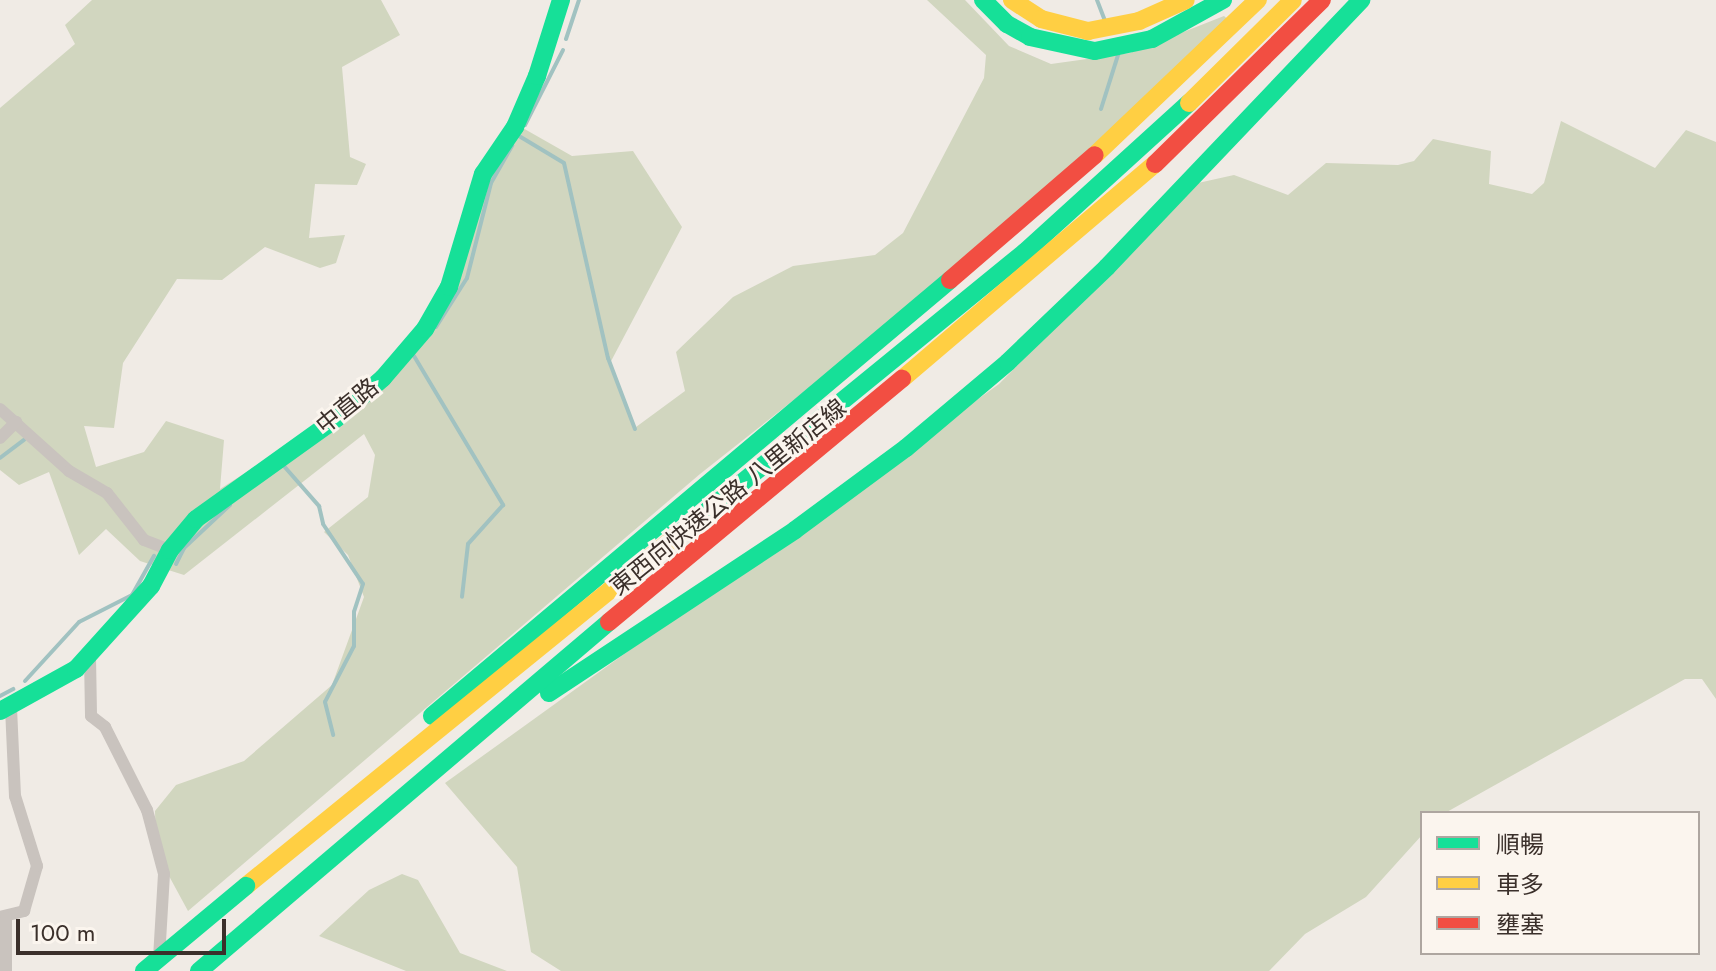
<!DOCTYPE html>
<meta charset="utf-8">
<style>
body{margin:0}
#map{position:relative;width:1716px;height:971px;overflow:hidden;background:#f0ebe5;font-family:Jost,"Noto Sans TC",sans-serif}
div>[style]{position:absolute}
.green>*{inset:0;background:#d1d6bf}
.stream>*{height:4px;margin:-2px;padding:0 2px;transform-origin:2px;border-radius:2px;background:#a1c2c1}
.street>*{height:12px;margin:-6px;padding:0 6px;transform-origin:6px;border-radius:6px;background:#c9c3be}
.fast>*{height:18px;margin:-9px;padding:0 9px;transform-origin:9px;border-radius:9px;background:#16e098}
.slow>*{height:18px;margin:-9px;padding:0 9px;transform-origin:9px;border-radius:9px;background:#ffcf43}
.jam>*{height:18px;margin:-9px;padding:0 9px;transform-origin:9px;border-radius:9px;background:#f24e42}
.fast-bridge>*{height:18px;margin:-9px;padding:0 9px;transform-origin:9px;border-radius:9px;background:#16e098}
span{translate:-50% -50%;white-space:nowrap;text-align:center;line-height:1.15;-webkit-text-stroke:6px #fbf5ee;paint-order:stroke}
.street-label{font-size:24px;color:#3b302b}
.legend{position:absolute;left:1420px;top:811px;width:280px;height:144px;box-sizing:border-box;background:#fbf5ee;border:2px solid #aea6a0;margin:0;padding:10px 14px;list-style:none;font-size:24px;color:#3b302b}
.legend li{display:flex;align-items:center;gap:16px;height:40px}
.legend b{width:40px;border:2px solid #aea6a0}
.scale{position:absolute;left:16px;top:919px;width:210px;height:36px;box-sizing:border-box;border:4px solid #3b302b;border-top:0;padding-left:10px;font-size:24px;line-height:28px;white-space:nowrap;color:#3b302b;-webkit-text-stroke:6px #fbf5ee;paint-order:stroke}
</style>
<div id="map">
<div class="green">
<i style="clip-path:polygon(92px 0,381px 0,400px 35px,342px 67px,350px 157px,366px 164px,357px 185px,315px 184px,309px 238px,345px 235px,336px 263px,320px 268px,265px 247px,222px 280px,177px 279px,123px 363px,114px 428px,84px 426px,96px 467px,144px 452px,166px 421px,224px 440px,220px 489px,320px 425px,410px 340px,449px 276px,514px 123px,572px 156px,633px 151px,682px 227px,609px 365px,636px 427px,685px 391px,676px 352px,733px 297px,793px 266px,875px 255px,903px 233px,984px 78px,986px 55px,927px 0,965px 0,1009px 46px,1051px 64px,1130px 53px,1224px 16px,1234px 25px,915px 304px,700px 474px,188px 911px,156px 852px,155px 811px,176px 785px,244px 761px,332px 685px,364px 597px,348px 555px,324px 532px,368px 497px,375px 455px,364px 434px,184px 575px,140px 561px,106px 529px,79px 555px,49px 472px,19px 485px,0 470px,0 108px,75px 44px,65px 25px)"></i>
<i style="clip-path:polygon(1561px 121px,1655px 168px,1686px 130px,1716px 142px,1716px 699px,1702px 679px,1685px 679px,1445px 813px,1422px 813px,1422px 835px,1366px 897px,1305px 934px,1269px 971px,561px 971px,531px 952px,517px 867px,445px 783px,999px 384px,1198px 183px,1234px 175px,1288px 195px,1326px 163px,1398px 165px,1414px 161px,1433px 139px,1491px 151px,1489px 184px,1532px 194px,1544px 183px)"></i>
<i style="clip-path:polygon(402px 874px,418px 880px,460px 953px,507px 971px,406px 971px,319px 936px,369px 890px)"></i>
</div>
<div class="stream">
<i style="left:1097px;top:0;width:22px;rotate:69deg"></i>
<i style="left:566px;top:39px;width:41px;rotate:-71.6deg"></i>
<i style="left:1101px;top:109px;width:57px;rotate:-72.5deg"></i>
<i style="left:525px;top:125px;width:84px;rotate:-63.1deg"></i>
<i style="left:519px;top:136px;width:52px;rotate:31deg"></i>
<i style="left:564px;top:163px;width:200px;rotate:77.3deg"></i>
<i style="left:608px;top:358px;width:76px;rotate:69.2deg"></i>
<i style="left:436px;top:327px;width:58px;rotate:-57.7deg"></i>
<i style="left:467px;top:278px;width:98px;rotate:-75.8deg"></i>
<i style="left:491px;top:183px;width:43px;rotate:-60.4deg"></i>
<i style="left:414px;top:356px;width:174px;rotate:59.1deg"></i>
<i style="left:503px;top:505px;width:52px;rotate:131.9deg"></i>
<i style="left:468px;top:544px;width:53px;rotate:96.5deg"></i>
<i style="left:0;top:458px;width:30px;rotate:-37deg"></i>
<i style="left:283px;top:465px;width:55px;rotate:48.7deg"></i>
<i style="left:319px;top:506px;width:18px;rotate:77deg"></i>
<i style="left:323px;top:524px;width:72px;rotate:56.3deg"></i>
<i style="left:363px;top:584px;width:29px;rotate:108deg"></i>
<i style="left:354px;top:612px;width:34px;rotate:90deg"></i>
<i style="left:354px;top:646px;width:63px;rotate:117.4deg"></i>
<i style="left:325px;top:702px;width:34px;rotate:76deg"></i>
<i style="left:176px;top:564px;width:18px;rotate:-63deg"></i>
<i style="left:184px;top:548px;width:63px;rotate:-43.1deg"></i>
<i style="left:25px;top:681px;width:80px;rotate:-47.5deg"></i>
<i style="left:79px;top:622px;width:59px;rotate:-27deg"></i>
<i style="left:132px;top:595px;width:45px;rotate:-60.6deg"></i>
<i style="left:0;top:696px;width:15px;rotate:-28deg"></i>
</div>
<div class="street">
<i style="left:0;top:409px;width:93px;rotate:41.9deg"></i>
<i style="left:69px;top:471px;width:44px;rotate:30.1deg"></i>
<i style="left:107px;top:493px;width:60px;rotate:51.8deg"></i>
<i style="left:144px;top:540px;width:28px;rotate:21deg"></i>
<i style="left:0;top:438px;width:23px;rotate:-45deg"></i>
<i style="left:90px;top:657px;width:59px;rotate:89deg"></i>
<i style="left:91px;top:716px;width:18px;rotate:38deg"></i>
<i style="left:105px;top:727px;width:93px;rotate:63.2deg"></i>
<i style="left:147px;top:810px;width:66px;rotate:75.1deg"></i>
<i style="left:164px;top:874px;width:84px;rotate:93.4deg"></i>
<i style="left:0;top:917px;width:25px;rotate:-14deg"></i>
<i style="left:24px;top:911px;width:47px;rotate:-73.9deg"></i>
<i style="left:37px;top:866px;width:73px;rotate:-107.4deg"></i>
<i style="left:15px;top:796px;width:89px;rotate:-92.6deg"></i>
<i style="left:6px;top:971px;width:53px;rotate:-90deg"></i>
</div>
<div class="fast">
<i style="left:983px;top:0;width:34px;rotate:45deg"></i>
<i style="left:1007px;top:24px;width:26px;rotate:29deg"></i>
<i style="left:1030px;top:37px;width:66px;rotate:12.2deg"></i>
<i style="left:1095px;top:51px;width:58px;rotate:-11.9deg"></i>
<i style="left:1152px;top:39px;width:81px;rotate:-28.8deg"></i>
<i style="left:679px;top:534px;width:446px;rotate:-39.2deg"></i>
<i style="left:1025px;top:252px;width:222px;rotate:-42.3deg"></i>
<i style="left:549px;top:693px;width:295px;rotate:-33.5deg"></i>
<i style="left:795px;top:530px;width:138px;rotate:-36.5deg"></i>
<i style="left:906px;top:448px;width:133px;rotate:-40.1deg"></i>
<i style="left:1008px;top:362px;width:137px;rotate:-43.8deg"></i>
<i style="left:1107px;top:267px;width:369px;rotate:-46.4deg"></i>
<i style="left:0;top:711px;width:87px;rotate:-28.9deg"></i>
<i style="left:76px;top:669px;width:112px;rotate:-47.9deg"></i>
<i style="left:151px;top:586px;width:41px;rotate:-62.2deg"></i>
<i style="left:170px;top:550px;width:40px;rotate:-50deg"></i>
<i style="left:196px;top:519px;width:173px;rotate:-35.6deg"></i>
<i style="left:337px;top:418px;width:61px;rotate:-41deg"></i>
<i style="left:383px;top:378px;width:65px;rotate:-49.4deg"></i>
<i style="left:425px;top:329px;width:48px;rotate:-60.3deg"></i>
<i style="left:449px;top:287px;width:118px;rotate:-73.3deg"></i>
<i style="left:483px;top:174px;width:57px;rotate:-55.8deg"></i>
<i style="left:515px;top:127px;width:56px;rotate:-66.7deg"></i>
<i style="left:537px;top:76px;width:80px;rotate:-72.5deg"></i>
<i style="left:432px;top:716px;width:677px;rotate:-40.09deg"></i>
<i style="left:199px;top:971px;width:538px;rotate:-40.41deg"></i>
</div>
<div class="slow">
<i style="left:1012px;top:0;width:35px;rotate:33deg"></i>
<i style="left:1041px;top:19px;width:49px;rotate:14.3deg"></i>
<i style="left:1088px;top:31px;width:52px;rotate:-11.1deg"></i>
<i style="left:1139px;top:21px;width:51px;rotate:-24.1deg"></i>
<i style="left:1189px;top:103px;width:146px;rotate:-44.7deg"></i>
<i style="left:1095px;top:155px;width:225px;rotate:-43.6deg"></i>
<i style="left:902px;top:379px;width:332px;rotate:-40.4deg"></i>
<i style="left:246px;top:886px;width:558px;rotate:-39.11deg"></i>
</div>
<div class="jam">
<i style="left:1155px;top:164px;width:234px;rotate:-44.5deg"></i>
<i style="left:950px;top:280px;width:191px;rotate:-40.8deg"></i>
<i style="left:609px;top:622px;width:381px;rotate:-39.7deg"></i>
</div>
<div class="fast-bridge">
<i style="left:144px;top:971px;width:133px;rotate:-39.8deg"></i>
</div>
<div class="street-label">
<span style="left:347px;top:406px;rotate:-39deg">中直路</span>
<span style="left:728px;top:497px;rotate:-39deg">東西向快速公路 八里新店線</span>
</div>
<ul class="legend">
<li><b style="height:10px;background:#16e098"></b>順暢</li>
<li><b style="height:10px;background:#ffcf43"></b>車多</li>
<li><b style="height:10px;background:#f24e42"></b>壅塞</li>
</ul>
<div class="scale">100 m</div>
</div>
